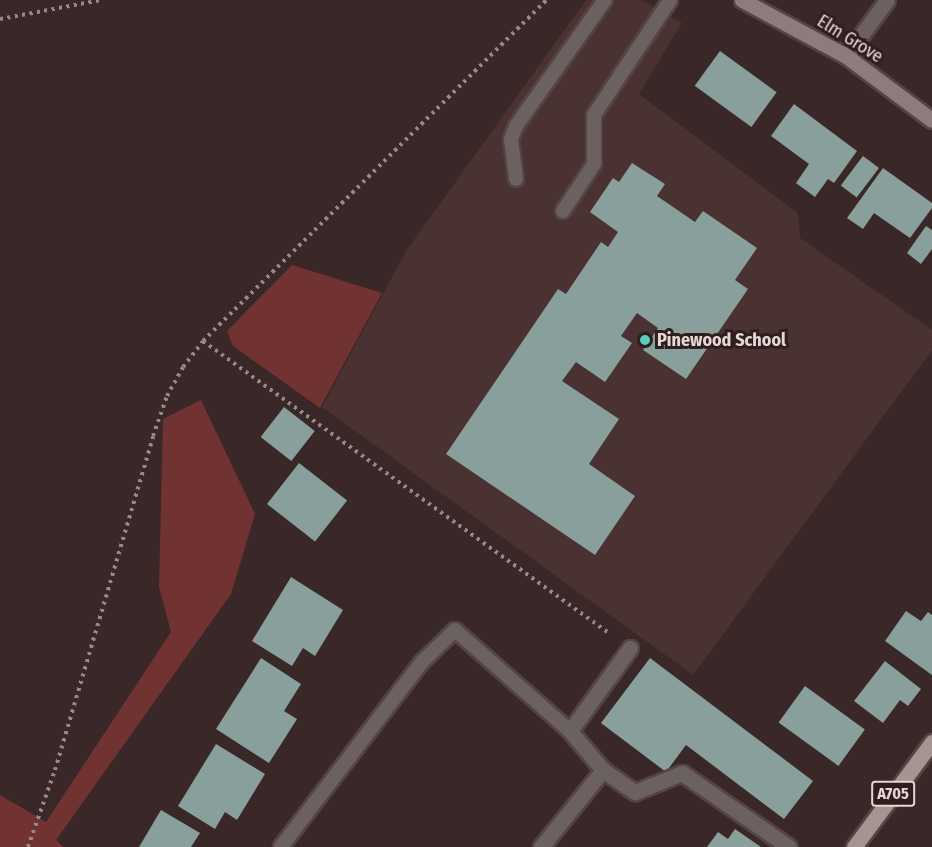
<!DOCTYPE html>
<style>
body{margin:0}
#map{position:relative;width:932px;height:847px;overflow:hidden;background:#392827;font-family:"Fira Sans Condensed",sans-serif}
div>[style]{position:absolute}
.built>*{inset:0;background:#493231}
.green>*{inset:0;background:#713232}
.building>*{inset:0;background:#899f9b;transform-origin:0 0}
.path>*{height:4px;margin-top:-2px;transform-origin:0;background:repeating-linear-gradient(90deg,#978988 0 3px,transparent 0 7.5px)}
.roads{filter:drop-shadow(2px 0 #544443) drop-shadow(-2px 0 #544443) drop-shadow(0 2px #544443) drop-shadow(0 -2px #544443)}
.lane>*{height:14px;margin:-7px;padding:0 7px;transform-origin:7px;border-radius:7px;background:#6a6160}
.street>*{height:15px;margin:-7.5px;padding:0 7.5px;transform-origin:7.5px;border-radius:7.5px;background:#6a6160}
.secondary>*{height:15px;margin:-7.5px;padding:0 7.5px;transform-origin:7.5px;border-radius:7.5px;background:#8c7d7c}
.primary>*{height:15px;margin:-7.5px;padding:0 7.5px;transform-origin:7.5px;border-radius:7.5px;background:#a69492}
.dots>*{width:16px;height:16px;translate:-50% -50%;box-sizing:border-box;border:3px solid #2f1e1d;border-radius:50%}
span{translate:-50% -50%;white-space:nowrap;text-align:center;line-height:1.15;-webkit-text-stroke:6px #2f1e1d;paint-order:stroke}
.shield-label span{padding:2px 4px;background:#2f1e1d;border:2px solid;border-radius:4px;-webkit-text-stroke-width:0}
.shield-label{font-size:16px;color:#e4d8d7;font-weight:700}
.street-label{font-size:18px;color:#e4d8d7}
.poi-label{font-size:18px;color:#e4d8d7;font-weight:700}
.left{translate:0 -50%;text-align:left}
</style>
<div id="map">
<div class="built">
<i style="clip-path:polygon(586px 0,642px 0,682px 23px,639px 94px,798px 213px,800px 238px,932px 330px,932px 350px,693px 675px,322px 407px,406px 251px)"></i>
</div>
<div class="green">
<i style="clip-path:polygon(292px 265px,382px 293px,320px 408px,233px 346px,227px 331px)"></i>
<i style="clip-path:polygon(201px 400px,255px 514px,231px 594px,56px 840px,64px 847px,0 847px,0 795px,46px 822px,171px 632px,159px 587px,163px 419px)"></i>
</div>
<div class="building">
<i style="left:720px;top:51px;width:70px;height:43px;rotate:36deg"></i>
<i style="clip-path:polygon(794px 104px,857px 151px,834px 183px,828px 179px,815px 197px,796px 183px,809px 164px,771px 136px)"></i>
<i style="left:863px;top:156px;width:20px;height:37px;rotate:37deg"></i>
<i style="clip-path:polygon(632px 163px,665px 184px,657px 196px,695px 222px,703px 211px,757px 248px,735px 280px,748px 289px,686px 379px,643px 350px,658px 328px,637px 313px,621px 336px,632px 343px,605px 382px,576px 362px,562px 381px,619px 419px,589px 464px,635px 496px,595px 555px,446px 454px,558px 289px,566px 294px,601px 242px,608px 247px,618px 232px,590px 212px,613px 178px,619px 182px)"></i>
<i style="clip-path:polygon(883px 168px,932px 203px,932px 208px,910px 238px,874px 213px,863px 229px,847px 218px)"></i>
<i style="clip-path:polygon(926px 226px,932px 230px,932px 249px,921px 264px,907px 253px)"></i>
<i style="left:284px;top:407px;width:39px;height:38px;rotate:38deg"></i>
<i style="left:299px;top:463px;width:61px;height:52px;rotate:38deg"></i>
<i style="clip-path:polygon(291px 577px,343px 610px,315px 656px,303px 648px,292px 666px,252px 641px)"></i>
<i style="clip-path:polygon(906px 611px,921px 621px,928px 612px,932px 615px,932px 675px,885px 641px)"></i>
<i style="clip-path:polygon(261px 658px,301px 684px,284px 711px,297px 719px,269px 763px,216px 729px)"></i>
<i style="clip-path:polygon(650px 658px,813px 781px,784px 819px,686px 745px,666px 772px,601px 723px)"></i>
<i style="clip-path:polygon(885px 661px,921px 689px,908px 706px,900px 700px,883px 723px,854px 701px)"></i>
<i style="left:805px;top:686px;width:74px;height:45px;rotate:36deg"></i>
<i style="clip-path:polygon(216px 744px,265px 774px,237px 820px,225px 812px,215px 829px,178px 806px)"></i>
<i style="clip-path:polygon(161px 810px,200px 833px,191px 847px,139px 847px)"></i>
<i style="clip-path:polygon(735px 829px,761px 847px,707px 847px,718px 832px,728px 839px)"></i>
</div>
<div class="path">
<i style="left:0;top:19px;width:104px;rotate:-10.6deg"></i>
<i style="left:203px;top:341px;width:501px;rotate:35.75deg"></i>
<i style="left:28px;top:847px;width:82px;rotate:-70.7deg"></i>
<i style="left:55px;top:770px;width:348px;rotate:-73.6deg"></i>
<i style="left:153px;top:436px;width:42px;rotate:-70.7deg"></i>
<i style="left:167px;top:396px;width:33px;rotate:-61deg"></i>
<i style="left:183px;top:367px;width:33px;rotate:-52deg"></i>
<i style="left:203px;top:341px;width:484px;rotate:-44.8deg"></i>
</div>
<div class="roads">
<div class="lane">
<i style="left:516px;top:179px;width:40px;rotate:-97.1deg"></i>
<i style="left:511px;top:139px;width:14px;rotate:-69deg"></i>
<i style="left:516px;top:126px;width:154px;rotate:-54.8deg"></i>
<i style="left:563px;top:211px;width:56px;rotate:-56.6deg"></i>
<i style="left:594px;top:164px;width:49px;rotate:-90deg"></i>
<i style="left:594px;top:115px;width:138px;rotate:-56.5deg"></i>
<i style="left:281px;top:847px;width:233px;rotate:-52.7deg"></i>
<i style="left:422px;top:662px;width:46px;rotate:-44.1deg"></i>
<i style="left:455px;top:630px;width:153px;rotate:41.3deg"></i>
</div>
<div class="street">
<i style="left:846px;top:56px;width:69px;rotate:-53.8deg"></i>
<i style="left:630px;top:648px;width:102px;rotate:125.9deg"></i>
<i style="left:570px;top:731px;width:51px;rotate:49.8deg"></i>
<i style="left:603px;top:770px;width:39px;rotate:35deg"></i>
<i style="left:635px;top:792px;width:51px;rotate:-22deg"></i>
<i style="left:682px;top:773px;width:130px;rotate:34.7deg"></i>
<i style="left:541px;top:847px;width:99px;rotate:-51.2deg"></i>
</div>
<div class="secondary">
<i style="left:742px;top:0;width:118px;rotate:28.3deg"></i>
<i style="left:846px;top:56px;width:107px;rotate:36.7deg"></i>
</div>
<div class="primary">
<i style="left:854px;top:847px;width:131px;rotate:-53.4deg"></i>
</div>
</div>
<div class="dots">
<i style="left:645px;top:340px;background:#5acebd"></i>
</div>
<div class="shield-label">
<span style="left:893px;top:794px">A705</span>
</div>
<div class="street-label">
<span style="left:850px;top:39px;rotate:32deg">Elm Grove</span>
</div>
<div class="poi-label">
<span class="left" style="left:657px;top:340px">Pinewood School</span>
</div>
</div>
